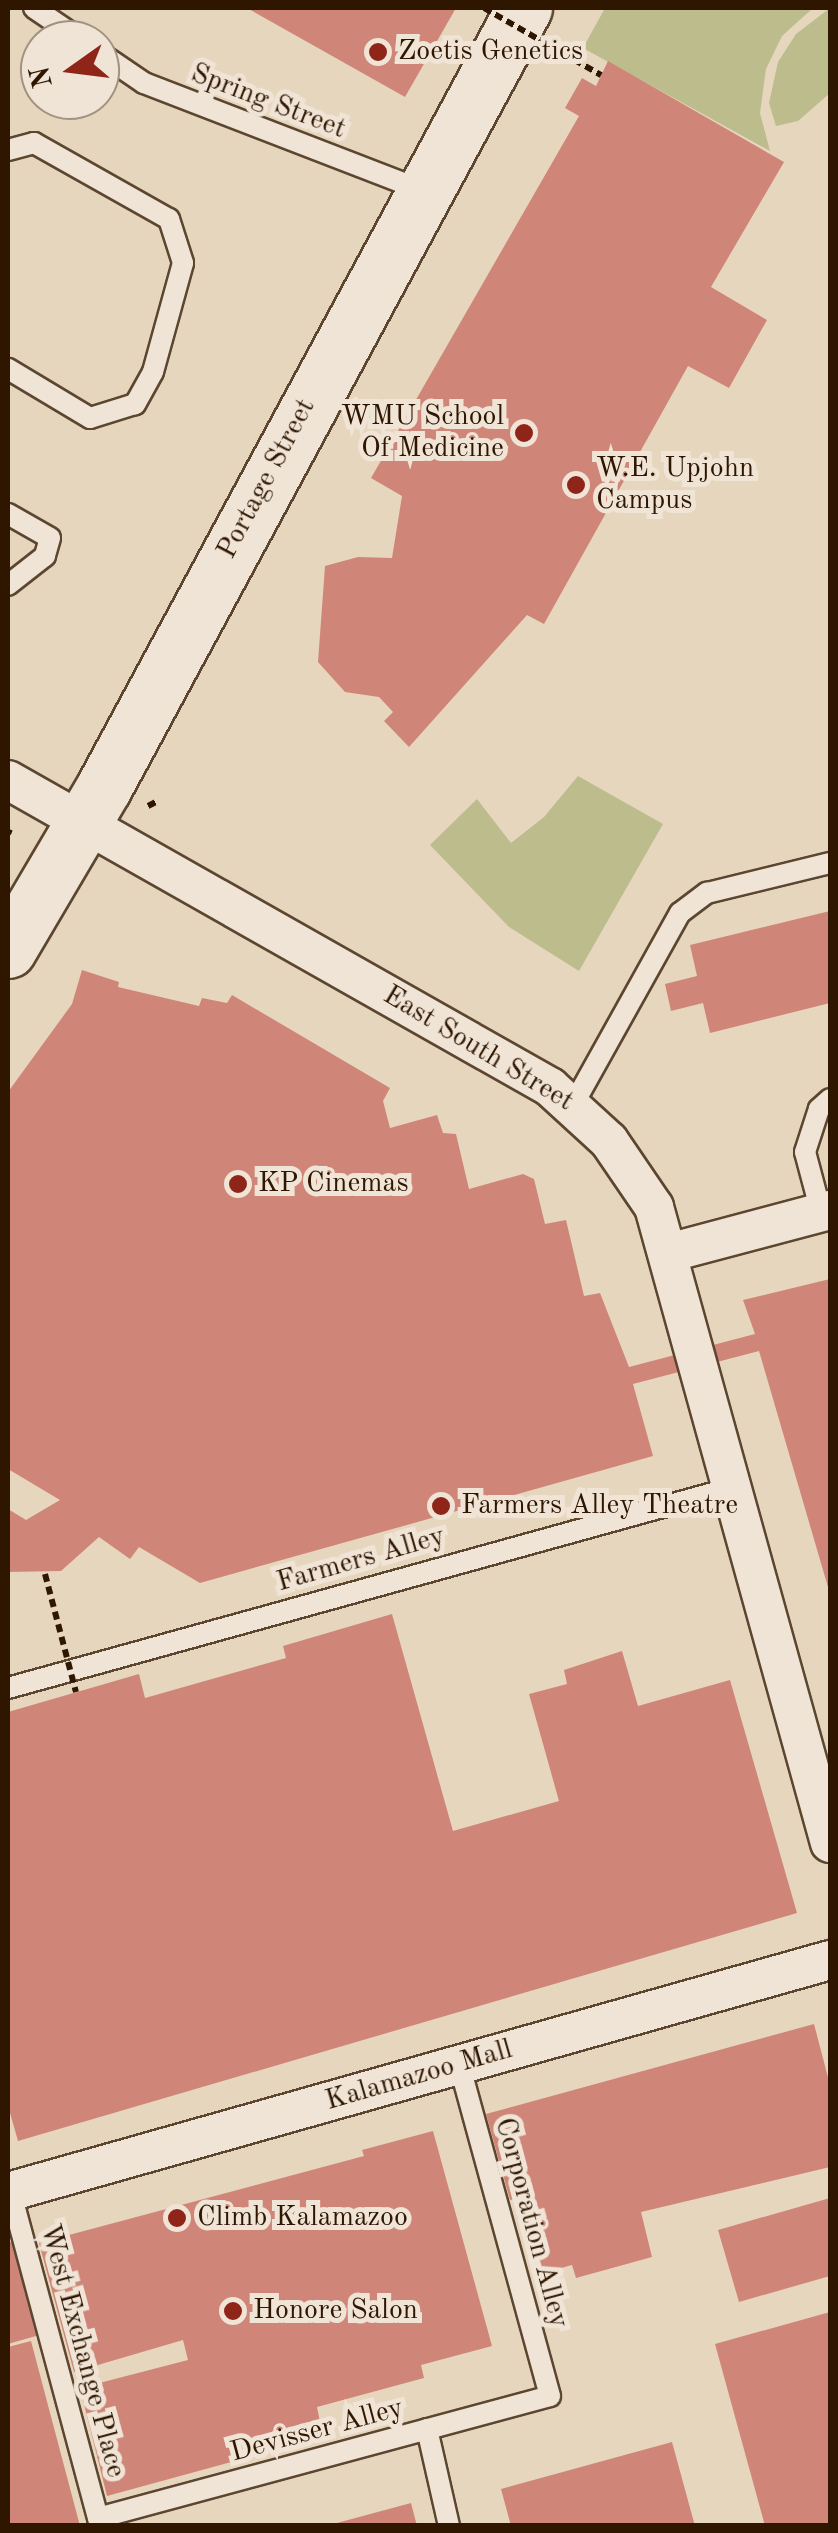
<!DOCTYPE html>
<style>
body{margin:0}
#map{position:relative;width:838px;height:2533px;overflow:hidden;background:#e7d6be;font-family:"Old Standard TT",serif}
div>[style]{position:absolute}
.green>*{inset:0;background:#bcbc8d}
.building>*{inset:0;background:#cf8678}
.path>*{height:6px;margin-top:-3px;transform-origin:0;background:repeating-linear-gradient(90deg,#2e1600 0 8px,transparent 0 13px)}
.roads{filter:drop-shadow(2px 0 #5c4630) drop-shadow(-2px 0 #5c4630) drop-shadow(0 2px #5c4630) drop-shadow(0 -2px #5c4630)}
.lane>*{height:20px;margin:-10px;padding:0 10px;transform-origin:10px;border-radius:10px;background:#efe4d5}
.street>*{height:38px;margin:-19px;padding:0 19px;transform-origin:19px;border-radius:19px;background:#efe4d5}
.secondary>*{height:55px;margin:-27.5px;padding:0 27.5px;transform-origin:27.5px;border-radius:27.5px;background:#efe4d5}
.path-bridge>*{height:6px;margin-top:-3px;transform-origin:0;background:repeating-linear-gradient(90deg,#2e1600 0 8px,transparent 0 13px)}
.dots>*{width:28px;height:28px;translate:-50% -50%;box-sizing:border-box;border:5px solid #efe4d5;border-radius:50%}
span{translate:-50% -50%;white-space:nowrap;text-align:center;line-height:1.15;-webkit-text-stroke:10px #efe4d5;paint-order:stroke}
.poi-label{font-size:28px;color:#2e1600}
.left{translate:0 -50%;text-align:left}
.right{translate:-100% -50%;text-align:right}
.street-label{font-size:28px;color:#2e1600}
.frame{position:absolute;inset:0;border:10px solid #2e1600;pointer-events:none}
.north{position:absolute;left:20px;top:20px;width:100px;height:100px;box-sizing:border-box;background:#efe4d5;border:2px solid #a29280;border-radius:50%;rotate:256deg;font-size:28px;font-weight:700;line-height:40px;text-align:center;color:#2e1600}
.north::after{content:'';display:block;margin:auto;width:35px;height:45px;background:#8f2418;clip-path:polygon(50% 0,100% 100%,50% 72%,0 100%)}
</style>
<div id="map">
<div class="green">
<i style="clip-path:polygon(605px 8px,813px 8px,782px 36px,766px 69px,760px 113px,770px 151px,583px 48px)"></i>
<i style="clip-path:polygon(830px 8px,830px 93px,798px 121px,776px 126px,769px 103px,778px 62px,796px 34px)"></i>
<i style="clip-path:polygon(578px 776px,663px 824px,579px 971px,509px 927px,430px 845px,477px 799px,511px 843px,544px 817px)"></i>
</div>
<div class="building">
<i style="clip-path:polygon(247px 8px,456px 8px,405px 97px)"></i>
<i style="clip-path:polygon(608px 61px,784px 162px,711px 287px,767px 320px,729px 388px,688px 366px,544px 624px,527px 615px,409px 747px,384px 721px,393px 712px,379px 697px,345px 692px,318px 662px,325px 566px,358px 557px,392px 558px,402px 496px,371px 478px,579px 116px,565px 108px,582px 78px,596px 86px)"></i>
<i style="clip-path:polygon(830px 911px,830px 1003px,710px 1033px,703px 1003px,671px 1011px,665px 984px,697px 976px,690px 945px)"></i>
<i style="clip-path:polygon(82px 970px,119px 982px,118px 987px,199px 1006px,202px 998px,227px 1003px,232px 995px,390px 1088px,383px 1101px,390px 1128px,437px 1115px,443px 1133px,456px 1134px,469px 1189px,523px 1174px,534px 1179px,545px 1224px,566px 1220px,584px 1296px,600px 1293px,629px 1367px,755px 1334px,743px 1300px,830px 1279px,830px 1594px,759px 1351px,633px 1384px,653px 1456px,200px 1583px,139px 1547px,130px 1559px,99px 1537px,61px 1571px,8px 1572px,8px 1509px,26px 1520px,60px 1500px,8px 1469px,8px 1092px,72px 1004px)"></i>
<i style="clip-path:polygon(392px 1614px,453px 1831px,559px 1801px,529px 1694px,567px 1684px,564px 1670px,622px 1651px,638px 1706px,730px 1680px,797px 1913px,18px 2141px,8px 2106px,8px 1712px,139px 1674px,145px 1698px,286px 1658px,283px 1646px)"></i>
<i style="clip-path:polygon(814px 2024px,830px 2085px,830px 2167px,641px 2212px,652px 2257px,576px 2278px,572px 2265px,543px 2273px,518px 2198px,510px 2200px,486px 2114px)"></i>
<i style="clip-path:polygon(433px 2131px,492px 2346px,421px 2365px,424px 2378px,317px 2407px,323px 2437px,107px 2496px,80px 2388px,188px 2360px,183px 2340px,74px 2372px,39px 2243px,364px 2156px,362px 2150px)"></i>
<i style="clip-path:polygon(830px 2198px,830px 2276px,739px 2302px,718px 2230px)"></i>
<i style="clip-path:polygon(18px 2240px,43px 2334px,8px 2344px,8px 2243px)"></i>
<i style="clip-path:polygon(830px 2312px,830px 2526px,765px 2526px,715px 2344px)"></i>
<i style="clip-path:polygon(31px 2341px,80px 2526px,8px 2526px,8px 2347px)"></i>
<i style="clip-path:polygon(672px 2442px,695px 2526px,511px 2526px,501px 2489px)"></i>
<i style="clip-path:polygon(411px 2503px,417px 2526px,333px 2526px,333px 2524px)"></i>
</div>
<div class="path">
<i style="left:148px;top:806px;width:11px;rotate:-27deg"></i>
<i style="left:8px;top:834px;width:5px;rotate:-68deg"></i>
</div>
<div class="roads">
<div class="lane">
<i style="left:34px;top:8px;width:57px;rotate:34.2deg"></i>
<i style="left:100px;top:53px;width:53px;rotate:34.3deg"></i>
<i style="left:144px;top:83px;width:298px;rotate:21.1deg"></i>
<i style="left:8px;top:150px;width:27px;rotate:-15deg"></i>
<i style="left:34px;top:143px;width:155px;rotate:29.4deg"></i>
<i style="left:169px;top:219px;width:46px;rotate:72.3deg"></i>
<i style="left:183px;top:263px;width:113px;rotate:105.4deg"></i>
<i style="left:153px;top:372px;width:37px;rotate:119deg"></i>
<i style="left:135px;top:404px;width:47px;rotate:162.7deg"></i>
<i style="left:90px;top:418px;width:96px;rotate:-149.1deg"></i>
<i style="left:8px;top:514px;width:48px;rotate:29.7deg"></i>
<i style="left:50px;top:538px;width:19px;rotate:106deg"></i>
<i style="left:45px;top:556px;width:47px;rotate:141.9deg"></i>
<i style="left:573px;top:1105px;width:220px;rotate:-60.9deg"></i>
<i style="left:680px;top:913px;width:34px;rotate:-37deg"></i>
<i style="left:707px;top:893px;width:127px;rotate:-13.7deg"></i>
<i style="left:821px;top:1212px;width:62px;rotate:-104.9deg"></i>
<i style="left:805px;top:1152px;width:45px;rotate:-72deg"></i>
<i style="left:819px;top:1109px;width:15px;rotate:-42deg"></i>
<i style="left:8px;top:1688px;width:750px;rotate:-15.46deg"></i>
<i style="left:9px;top:2186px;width:352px;rotate:75deg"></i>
<i style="left:427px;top:2429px;width:99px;rotate:77.2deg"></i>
<i style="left:98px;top:2518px;width:468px;rotate:-15.1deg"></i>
<i style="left:550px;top:2396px;width:344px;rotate:-105.3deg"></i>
</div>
<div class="street">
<i style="left:8px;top:780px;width:623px;rotate:29.53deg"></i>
<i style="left:550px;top:1087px;width:80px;rotate:42.5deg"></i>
<i style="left:609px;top:1141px;width:80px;rotate:55.7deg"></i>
<i style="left:654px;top:1207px;width:660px;rotate:74.53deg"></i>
<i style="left:668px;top:1253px;width:168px;rotate:-14.9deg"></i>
<i style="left:8px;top:2192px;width:854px;rotate:-15.76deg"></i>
</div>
<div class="secondary">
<i style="left:8px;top:950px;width:189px;rotate:-59.5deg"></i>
<i style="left:104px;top:787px;width:885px;rotate:-61.67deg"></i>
</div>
</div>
<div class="path-bridge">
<i style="left:484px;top:8px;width:135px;rotate:29.8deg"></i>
<i style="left:45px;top:1574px;width:122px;rotate:75.3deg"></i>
</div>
<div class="dots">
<i style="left:378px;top:52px;background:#8f2418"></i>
<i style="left:524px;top:433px;background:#8f2418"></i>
<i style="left:576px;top:485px;background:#8f2418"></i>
<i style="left:238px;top:1184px;background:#8f2418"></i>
<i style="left:441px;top:1506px;background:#8f2418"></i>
<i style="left:177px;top:2218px;background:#8f2418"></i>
<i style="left:233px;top:2311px;background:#8f2418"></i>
</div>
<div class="poi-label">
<span class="left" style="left:398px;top:52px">Zoetis Genetics</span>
<span class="right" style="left:504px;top:433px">WMU School<br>Of Medicine</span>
<span class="left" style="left:596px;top:485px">W.E. Upjohn<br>Campus</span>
<span class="left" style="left:258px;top:1184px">KP Cinemas</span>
<span class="left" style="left:461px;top:1506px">Farmers Alley Theatre</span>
<span class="left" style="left:197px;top:2218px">Climb Kalamazoo</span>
<span class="left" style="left:253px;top:2311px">Honore Salon</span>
</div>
<div class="street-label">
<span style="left:268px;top:102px;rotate:21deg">Spring Street</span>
<span style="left:267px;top:479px;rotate:-62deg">Portage Street</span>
<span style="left:478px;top:1049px;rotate:31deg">East South Street</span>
<span style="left:361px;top:1560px;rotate:-16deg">Farmers Alley</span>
<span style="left:419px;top:2076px;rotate:-16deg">Kalamazoo Mall</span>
<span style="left:531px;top:2223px;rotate:75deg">Corporation Alley</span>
<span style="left:82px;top:2351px;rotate:75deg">West Exchange Place</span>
<span style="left:317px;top:2431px;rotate:-15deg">Devisser Alley</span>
</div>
<div class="frame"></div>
<div class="north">N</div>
</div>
